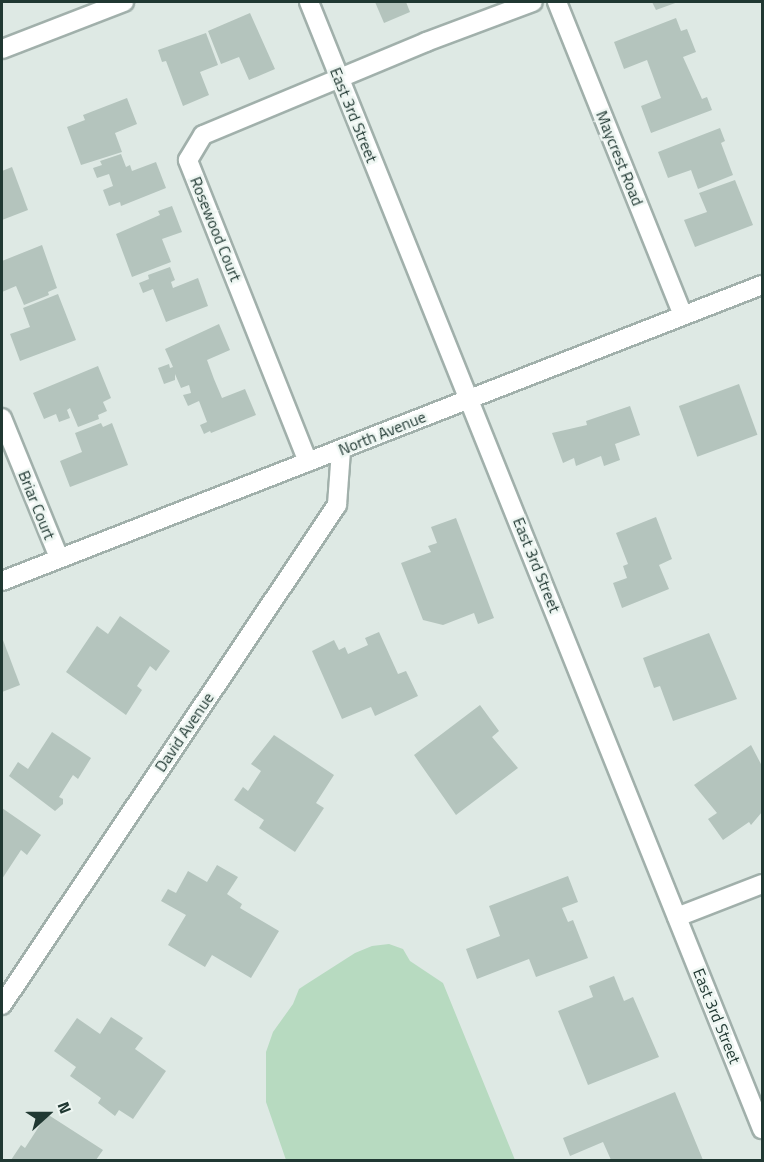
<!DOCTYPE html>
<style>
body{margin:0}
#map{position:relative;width:764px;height:1162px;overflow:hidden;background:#dee9e4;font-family:"Titillium Web",sans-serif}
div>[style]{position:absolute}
.green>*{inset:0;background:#b7dac0}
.building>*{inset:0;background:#b4c4bd;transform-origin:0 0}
.roads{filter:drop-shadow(2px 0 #a1b0ab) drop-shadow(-2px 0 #a1b0ab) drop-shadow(0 2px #a1b0ab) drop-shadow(0 -2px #a1b0ab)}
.minor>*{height:18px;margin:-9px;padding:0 9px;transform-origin:9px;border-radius:9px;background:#fff}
span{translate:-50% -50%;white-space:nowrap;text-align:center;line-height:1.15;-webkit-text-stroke:5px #eef6f2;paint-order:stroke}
.street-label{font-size:16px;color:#203832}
.frame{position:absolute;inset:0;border:3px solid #203832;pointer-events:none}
.north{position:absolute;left:18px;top:1084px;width:60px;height:60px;-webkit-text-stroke:4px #eef6f2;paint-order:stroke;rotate:69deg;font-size:16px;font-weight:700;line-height:24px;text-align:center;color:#203832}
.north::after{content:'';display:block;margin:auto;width:21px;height:27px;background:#203832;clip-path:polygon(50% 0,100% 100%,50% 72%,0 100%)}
</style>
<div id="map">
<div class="green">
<i style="clip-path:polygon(389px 944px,403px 949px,410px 961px,443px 983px,515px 1160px,286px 1160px,266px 1102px,266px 1052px,273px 1032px,293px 1004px,299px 989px,305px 985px,355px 953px,372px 946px)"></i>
</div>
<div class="building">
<i style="clip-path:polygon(375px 2px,406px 2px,410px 12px,384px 23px)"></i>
<i style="clip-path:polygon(652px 2px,678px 2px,656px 10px)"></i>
<i style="clip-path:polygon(250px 13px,275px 69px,249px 80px,239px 57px,221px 64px,208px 31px)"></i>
<i style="clip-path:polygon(676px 18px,681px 31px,687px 29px,696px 52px,683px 57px,702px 99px,707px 97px,712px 110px,651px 133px,641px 106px,661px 98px,647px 60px,624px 69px,614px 42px)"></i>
<i style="clip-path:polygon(206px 33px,218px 65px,200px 72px,209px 95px,183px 106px,166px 61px,162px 62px,158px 50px)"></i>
<i style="clip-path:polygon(127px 98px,137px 124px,115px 133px,122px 152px,81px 165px,67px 127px,85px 120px,83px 115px)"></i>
<i style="clip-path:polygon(720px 128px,725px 141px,721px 143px,733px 175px,698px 189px,691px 170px,668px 178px,658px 152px)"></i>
<i style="clip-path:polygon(121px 154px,126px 167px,130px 165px,132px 171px,156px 162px,166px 188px,121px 206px,120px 202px,109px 206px,103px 190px,113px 186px,109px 174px,97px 178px,93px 168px,102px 165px,100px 161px)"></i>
<i style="clip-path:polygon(12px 167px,28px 210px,2px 220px,2px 171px)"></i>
<i style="clip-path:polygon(735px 180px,753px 225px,695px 247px,684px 220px,707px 212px,699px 193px)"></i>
<i style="clip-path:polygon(172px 206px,182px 232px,162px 239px,171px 262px,132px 277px,116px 234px,160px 215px,158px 211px)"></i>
<i style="clip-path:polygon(42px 245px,57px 288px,48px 292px,49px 295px,24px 305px,16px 286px,2px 292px,2px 261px)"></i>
<i style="clip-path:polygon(170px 267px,175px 280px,171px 282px,173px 288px,198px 278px,208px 306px,166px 322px,153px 289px,143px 293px,139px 283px,149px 279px,148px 275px)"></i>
<i style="clip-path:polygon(58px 294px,76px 340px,20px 361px,10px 334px,30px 327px,23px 308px)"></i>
<i style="clip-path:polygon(219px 324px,230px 350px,207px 360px,214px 379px,222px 398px,245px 389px,256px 415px,211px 433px,210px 431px,204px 434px,200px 425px,207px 422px,199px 401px,188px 406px,183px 395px,191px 393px,189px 385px,181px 388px,175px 374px,175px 380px,164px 384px,158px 368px,169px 364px,170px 368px,173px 367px,165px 349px)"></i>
<i style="clip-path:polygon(98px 366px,111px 398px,103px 402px,107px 411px,98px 415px,99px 419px,78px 427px,70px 408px,67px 410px,70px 418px,59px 422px,56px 414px,44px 419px,33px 393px)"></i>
<i style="left:739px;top:384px;width:54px;height:64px;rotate:70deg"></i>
<i style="clip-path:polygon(630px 406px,640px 435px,615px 444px,620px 460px,604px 466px,601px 456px,576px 466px,574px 458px,563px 463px,552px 433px,587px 425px,586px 421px)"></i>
<i style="clip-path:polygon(101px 423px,103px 427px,112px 423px,128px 465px,70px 487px,60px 461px,82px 452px,75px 433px)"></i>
<i style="clip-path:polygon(656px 517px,672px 559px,659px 565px,669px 589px,622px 608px,613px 583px,627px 578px,623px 566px,628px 564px,616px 533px)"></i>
<i style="clip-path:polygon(456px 518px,494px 618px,478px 624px,474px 613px,443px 625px,423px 620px,401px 563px,431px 552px,428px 546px,437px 543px,431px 527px)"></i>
<i style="clip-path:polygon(120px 616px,170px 651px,156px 671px,150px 666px,137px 686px,142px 690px,126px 715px,66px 672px,97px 626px,108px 634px)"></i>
<i style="clip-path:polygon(379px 632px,398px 674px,406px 671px,418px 696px,375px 716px,371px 707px,342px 719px,312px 651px,334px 640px,339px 650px,345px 647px,348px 654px,368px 645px,365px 638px)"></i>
<i style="clip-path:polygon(709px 633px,737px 699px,673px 721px,660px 686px,654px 688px,643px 658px)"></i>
<i style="clip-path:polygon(3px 640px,20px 685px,2px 692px,2px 641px)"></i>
<i style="clip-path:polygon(480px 705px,499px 731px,492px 737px,518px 768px,456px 815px,414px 755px)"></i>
<i style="clip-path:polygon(52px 732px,91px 758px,78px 779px,73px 775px,59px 797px,63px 799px,63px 804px,55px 811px,9px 776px,18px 762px,28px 769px)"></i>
<i style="clip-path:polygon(274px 735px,334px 775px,316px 803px,324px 808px,295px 852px,259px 828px,264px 820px,234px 800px,243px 787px,248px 791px,261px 771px,251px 764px)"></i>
<i style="clip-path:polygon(751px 745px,762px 766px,762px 812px,751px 825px,749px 822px,723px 840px,708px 819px,717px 813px,694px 785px)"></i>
<i style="clip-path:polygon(2px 808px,41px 835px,27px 855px,21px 850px,2px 879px)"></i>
<i style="clip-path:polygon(217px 865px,238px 877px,227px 894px,242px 904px,240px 908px,279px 931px,251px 978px,212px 955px,205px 967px,168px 945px,186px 915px,161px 901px,168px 889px,176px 893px,188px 871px,207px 882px)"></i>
<i style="clip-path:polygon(568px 876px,578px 902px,562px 908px,568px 922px,573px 920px,588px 958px,536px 977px,529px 959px,477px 979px,466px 949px,500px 936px,489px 906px)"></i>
<i style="clip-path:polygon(614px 976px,624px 1001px,633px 997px,659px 1057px,588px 1085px,558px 1011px,593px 997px,589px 986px)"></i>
<i style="clip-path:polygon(111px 1017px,143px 1038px,135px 1049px,166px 1071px,133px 1119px,119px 1110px,115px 1116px,98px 1103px,101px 1098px,70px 1076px,76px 1067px,54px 1051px,77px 1018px,100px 1034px)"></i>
<i style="clip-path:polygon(675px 1092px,703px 1160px,611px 1160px,603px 1142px,570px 1156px,563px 1138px)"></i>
<i style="clip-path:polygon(47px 1114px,103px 1150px,96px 1160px,11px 1160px,21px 1145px,25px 1148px)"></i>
</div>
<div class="roads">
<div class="minor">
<i style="left:309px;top:2px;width:1215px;rotate:68.1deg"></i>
<i style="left:557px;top:2px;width:337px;rotate:68.1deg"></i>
<i style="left:2px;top:49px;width:131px;rotate:-21.1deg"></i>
<i style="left:2px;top:418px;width:151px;rotate:67.8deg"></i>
<i style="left:308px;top:462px;width:325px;rotate:-111.7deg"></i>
<i style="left:188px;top:160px;width:29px;rotate:-59deg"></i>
<i style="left:203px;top:135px;width:242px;rotate:-22.6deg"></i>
<i style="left:426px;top:42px;width:114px;rotate:-20.5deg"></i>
<i style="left:2px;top:581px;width:816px;rotate:-21.28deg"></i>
<i style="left:677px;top:917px;width:91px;rotate:-21.2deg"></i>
<i style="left:2px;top:1005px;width:602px;rotate:-56.18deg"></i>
<i style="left:337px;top:505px;width:55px;rotate:-85.8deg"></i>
</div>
</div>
<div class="street-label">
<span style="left:354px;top:115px;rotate:68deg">East 3rd Street</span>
<span style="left:620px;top:158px;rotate:68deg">Maycrest Road</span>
<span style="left:216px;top:229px;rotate:68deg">Rosewood Court</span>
<span style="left:382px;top:433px;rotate:-22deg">North Avenue</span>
<span style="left:37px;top:505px;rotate:68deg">Briar Court</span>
<span style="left:537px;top:565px;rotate:68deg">East 3rd Street</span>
<span style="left:184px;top:732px;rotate:-56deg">David Avenue</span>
<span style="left:717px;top:1016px;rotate:68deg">East 3rd Street</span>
</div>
<div class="frame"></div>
<div class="north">N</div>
</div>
